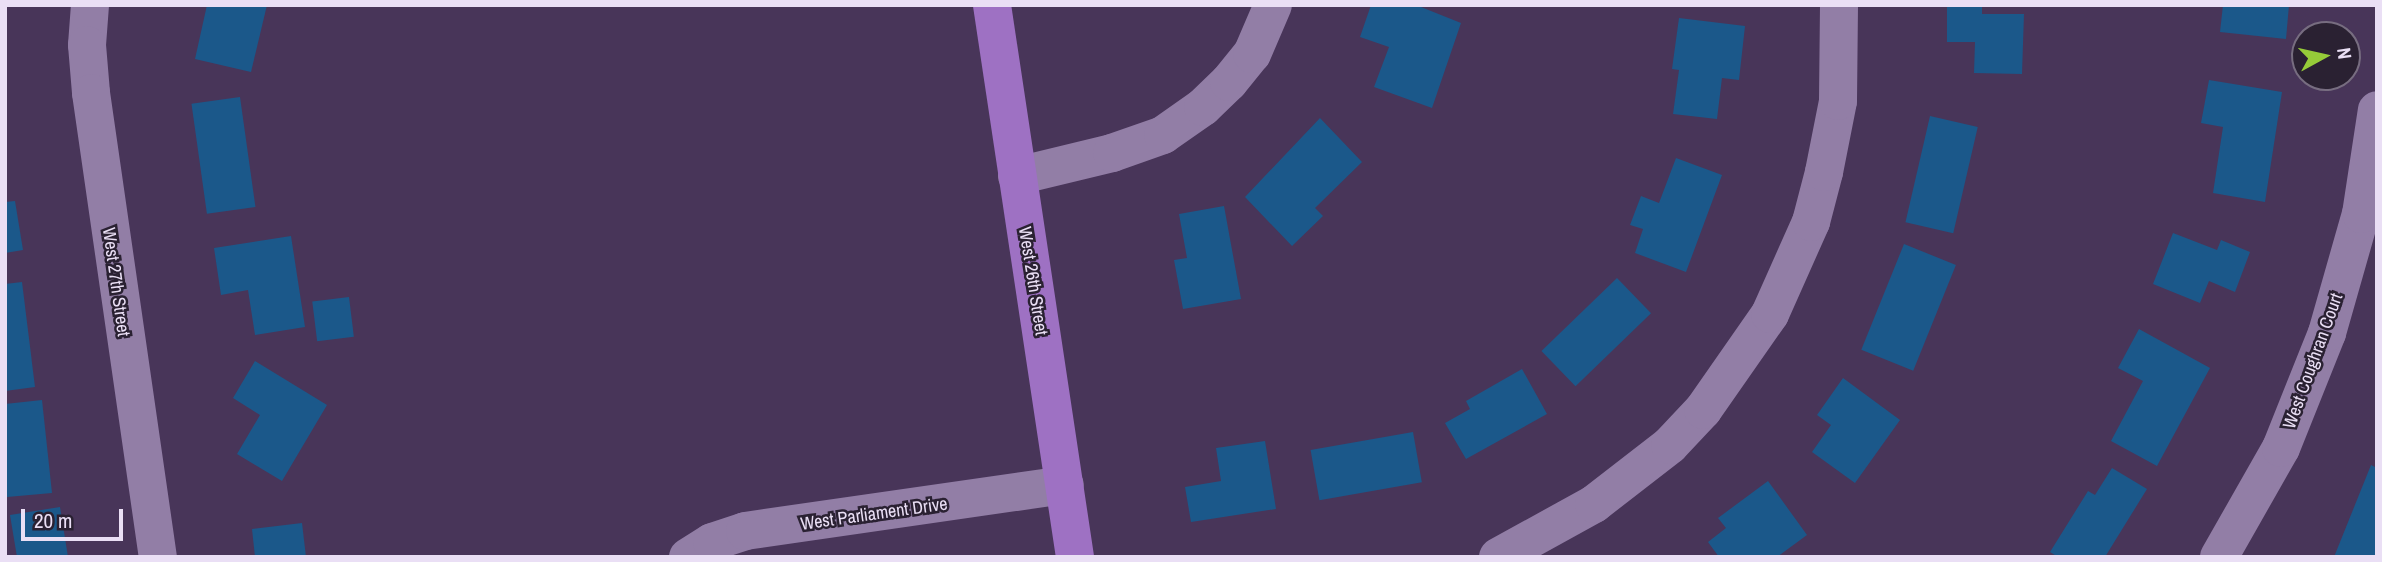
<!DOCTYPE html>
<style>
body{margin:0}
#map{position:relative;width:2382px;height:562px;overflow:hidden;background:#483559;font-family:"Archivo Narrow",sans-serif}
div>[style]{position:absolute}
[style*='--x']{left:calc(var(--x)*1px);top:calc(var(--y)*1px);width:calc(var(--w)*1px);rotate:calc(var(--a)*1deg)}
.building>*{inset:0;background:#1b588a;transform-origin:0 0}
.minor>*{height:38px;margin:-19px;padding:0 19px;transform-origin:19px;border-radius:19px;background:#927ea6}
.major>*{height:38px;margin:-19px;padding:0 19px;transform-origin:19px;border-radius:19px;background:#9e71c3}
span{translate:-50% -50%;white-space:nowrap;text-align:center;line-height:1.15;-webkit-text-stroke:5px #2a2132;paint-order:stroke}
.street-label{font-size:18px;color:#eadff5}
.frame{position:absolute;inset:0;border:7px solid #eadff5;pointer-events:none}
.north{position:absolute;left:2291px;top:21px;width:70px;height:70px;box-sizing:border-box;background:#2a2132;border:2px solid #776d80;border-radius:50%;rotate:82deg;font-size:19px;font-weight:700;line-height:28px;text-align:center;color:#eadff5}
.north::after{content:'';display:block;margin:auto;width:24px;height:32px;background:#96cc39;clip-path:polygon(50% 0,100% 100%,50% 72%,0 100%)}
.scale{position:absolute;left:21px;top:509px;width:102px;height:32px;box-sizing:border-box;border:4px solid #eadff5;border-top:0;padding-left:9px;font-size:21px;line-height:24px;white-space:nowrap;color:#eadff5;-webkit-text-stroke:5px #2a2132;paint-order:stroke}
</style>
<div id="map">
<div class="building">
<div style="clip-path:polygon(207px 5px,267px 5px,251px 72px,195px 59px)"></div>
<div style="clip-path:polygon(1371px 5px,1416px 5px,1461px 23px,1432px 108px,1374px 87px,1389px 47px,1360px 37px)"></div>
<div style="clip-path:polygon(1947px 5px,1982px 5px,1982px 14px,2024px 14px,2022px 74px,1974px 73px,1975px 42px,1947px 42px)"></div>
<div style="clip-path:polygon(2223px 5px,2289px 5px,2286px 39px,2220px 32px)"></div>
<div style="clip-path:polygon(1679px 18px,1745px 26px,1739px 80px,1722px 78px,1717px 119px,1673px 114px,1679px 70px,1672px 69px)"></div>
<div style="clip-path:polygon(2209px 80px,2282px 92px,2265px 202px,2213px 193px,2223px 127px,2201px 123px)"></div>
<div style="left:240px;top:97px;width:111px;height:49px;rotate:82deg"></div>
<div style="left:1930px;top:116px;width:49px;height:109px;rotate:13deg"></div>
<div style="clip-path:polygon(1320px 118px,1362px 162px,1315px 208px,1323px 216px,1292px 246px,1245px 197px)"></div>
<div style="clip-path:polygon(1676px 158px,1722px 175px,1686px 272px,1635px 253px,1643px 229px,1630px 225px,1641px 196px,1659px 203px)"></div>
<div style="clip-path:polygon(15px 201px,23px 250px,5px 253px,5px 202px)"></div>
<div style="clip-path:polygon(1224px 206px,1241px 299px,1183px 309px,1174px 260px,1187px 258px,1179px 214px)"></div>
<div style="clip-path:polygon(2173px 233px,2217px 250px,2221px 240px,2250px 252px,2235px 292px,2209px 281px,2200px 303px,2153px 284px)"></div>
<div style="clip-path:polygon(291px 236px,305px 327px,255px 335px,248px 290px,221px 295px,214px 248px)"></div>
<div style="left:1904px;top:244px;width:56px;height:114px;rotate:22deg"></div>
<div style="left:1617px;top:278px;width:49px;height:105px;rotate:46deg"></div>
<div style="clip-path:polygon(22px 282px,35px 387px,5px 391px,5px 284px)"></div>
<div style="left:349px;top:297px;width:40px;height:37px;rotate:83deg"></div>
<div style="clip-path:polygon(2139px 329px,2210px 368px,2157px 466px,2111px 441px,2143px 381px,2118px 368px)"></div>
<div style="clip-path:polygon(255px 361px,327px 405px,282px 481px,237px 454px,260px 415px,233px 398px)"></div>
<div style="clip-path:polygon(1522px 369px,1547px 414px,1466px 459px,1445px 423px,1470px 409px,1466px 401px)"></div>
<div style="clip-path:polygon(1843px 378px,1900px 420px,1855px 483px,1812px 452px,1831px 425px,1817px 415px)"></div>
<div style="clip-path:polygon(42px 400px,52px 493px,7px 497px,5px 404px)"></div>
<div style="left:1413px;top:432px;width:51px;height:104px;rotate:80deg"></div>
<div style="clip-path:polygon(1265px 441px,1276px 509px,1191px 522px,1185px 487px,1221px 481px,1216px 448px)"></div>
<div style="clip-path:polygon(2371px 465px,2377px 468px,2377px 557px,2334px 557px)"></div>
<div style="clip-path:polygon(2112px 468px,2147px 489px,2105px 557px,2058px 557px,2050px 552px,2088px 491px,2095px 495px)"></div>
<div style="clip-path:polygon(1768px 481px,1807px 535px,1777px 557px,1719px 557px,1708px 542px,1726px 528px,1718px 518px)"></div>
<div style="clip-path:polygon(60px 507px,68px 557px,17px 557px,10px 515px)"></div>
<div style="clip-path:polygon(302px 523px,306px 557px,255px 557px,252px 529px)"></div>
</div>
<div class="minor">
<div style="--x:90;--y:5;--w:40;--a:94.3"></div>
<div style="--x:87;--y:45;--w:48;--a:85.2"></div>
<div style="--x:91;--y:93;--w:469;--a:81.8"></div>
<div style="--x:1017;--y:176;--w:98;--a:-13.6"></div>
<div style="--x:1112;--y:153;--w:54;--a:-19.4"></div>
<div style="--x:1163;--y:135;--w:49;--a:-35"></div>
<div style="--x:1203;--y:107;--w:36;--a:-44"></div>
<div style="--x:1229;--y:82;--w:36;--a:-51"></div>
<div style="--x:1252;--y:54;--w:53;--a:-66.8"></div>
<div style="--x:688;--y:557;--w:28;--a:-32"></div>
<div style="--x:712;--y:542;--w:35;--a:-18"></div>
<div style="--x:745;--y:531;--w:323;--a:-8.2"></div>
<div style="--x:1498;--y:557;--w:110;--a:-28.9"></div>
<div style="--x:1594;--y:504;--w:96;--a:-37.8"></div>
<div style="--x:1670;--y:445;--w:48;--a:-46.7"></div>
<div style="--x:1703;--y:410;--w:117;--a:-55.1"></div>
<div style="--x:1770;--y:314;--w:101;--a:-66"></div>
<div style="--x:1811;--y:222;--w:52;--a:-75.4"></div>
<div style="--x:1824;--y:172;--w:72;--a:-78.8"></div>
<div style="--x:1838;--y:101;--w:96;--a:-89.4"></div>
<div style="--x:2219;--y:557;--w:125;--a:-60.4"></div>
<div style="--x:2281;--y:448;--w:124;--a:-68.2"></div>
<div style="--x:2327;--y:333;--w:124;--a:-74.1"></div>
<div style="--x:2361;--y:214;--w:105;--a:-81.3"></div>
</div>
<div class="major">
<div style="--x:992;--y:5;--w:558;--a:81.45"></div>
</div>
<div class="street-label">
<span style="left:1033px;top:281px;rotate:81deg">West 26th Street</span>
<span style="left:116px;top:282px;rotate:82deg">West 27th Street</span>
<span style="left:2313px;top:361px;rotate:-70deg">West Coughran Court</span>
<span style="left:874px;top:514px;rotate:-8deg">West Parliament Drive</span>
</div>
<div class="frame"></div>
<div class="north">N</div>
<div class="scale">20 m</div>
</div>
